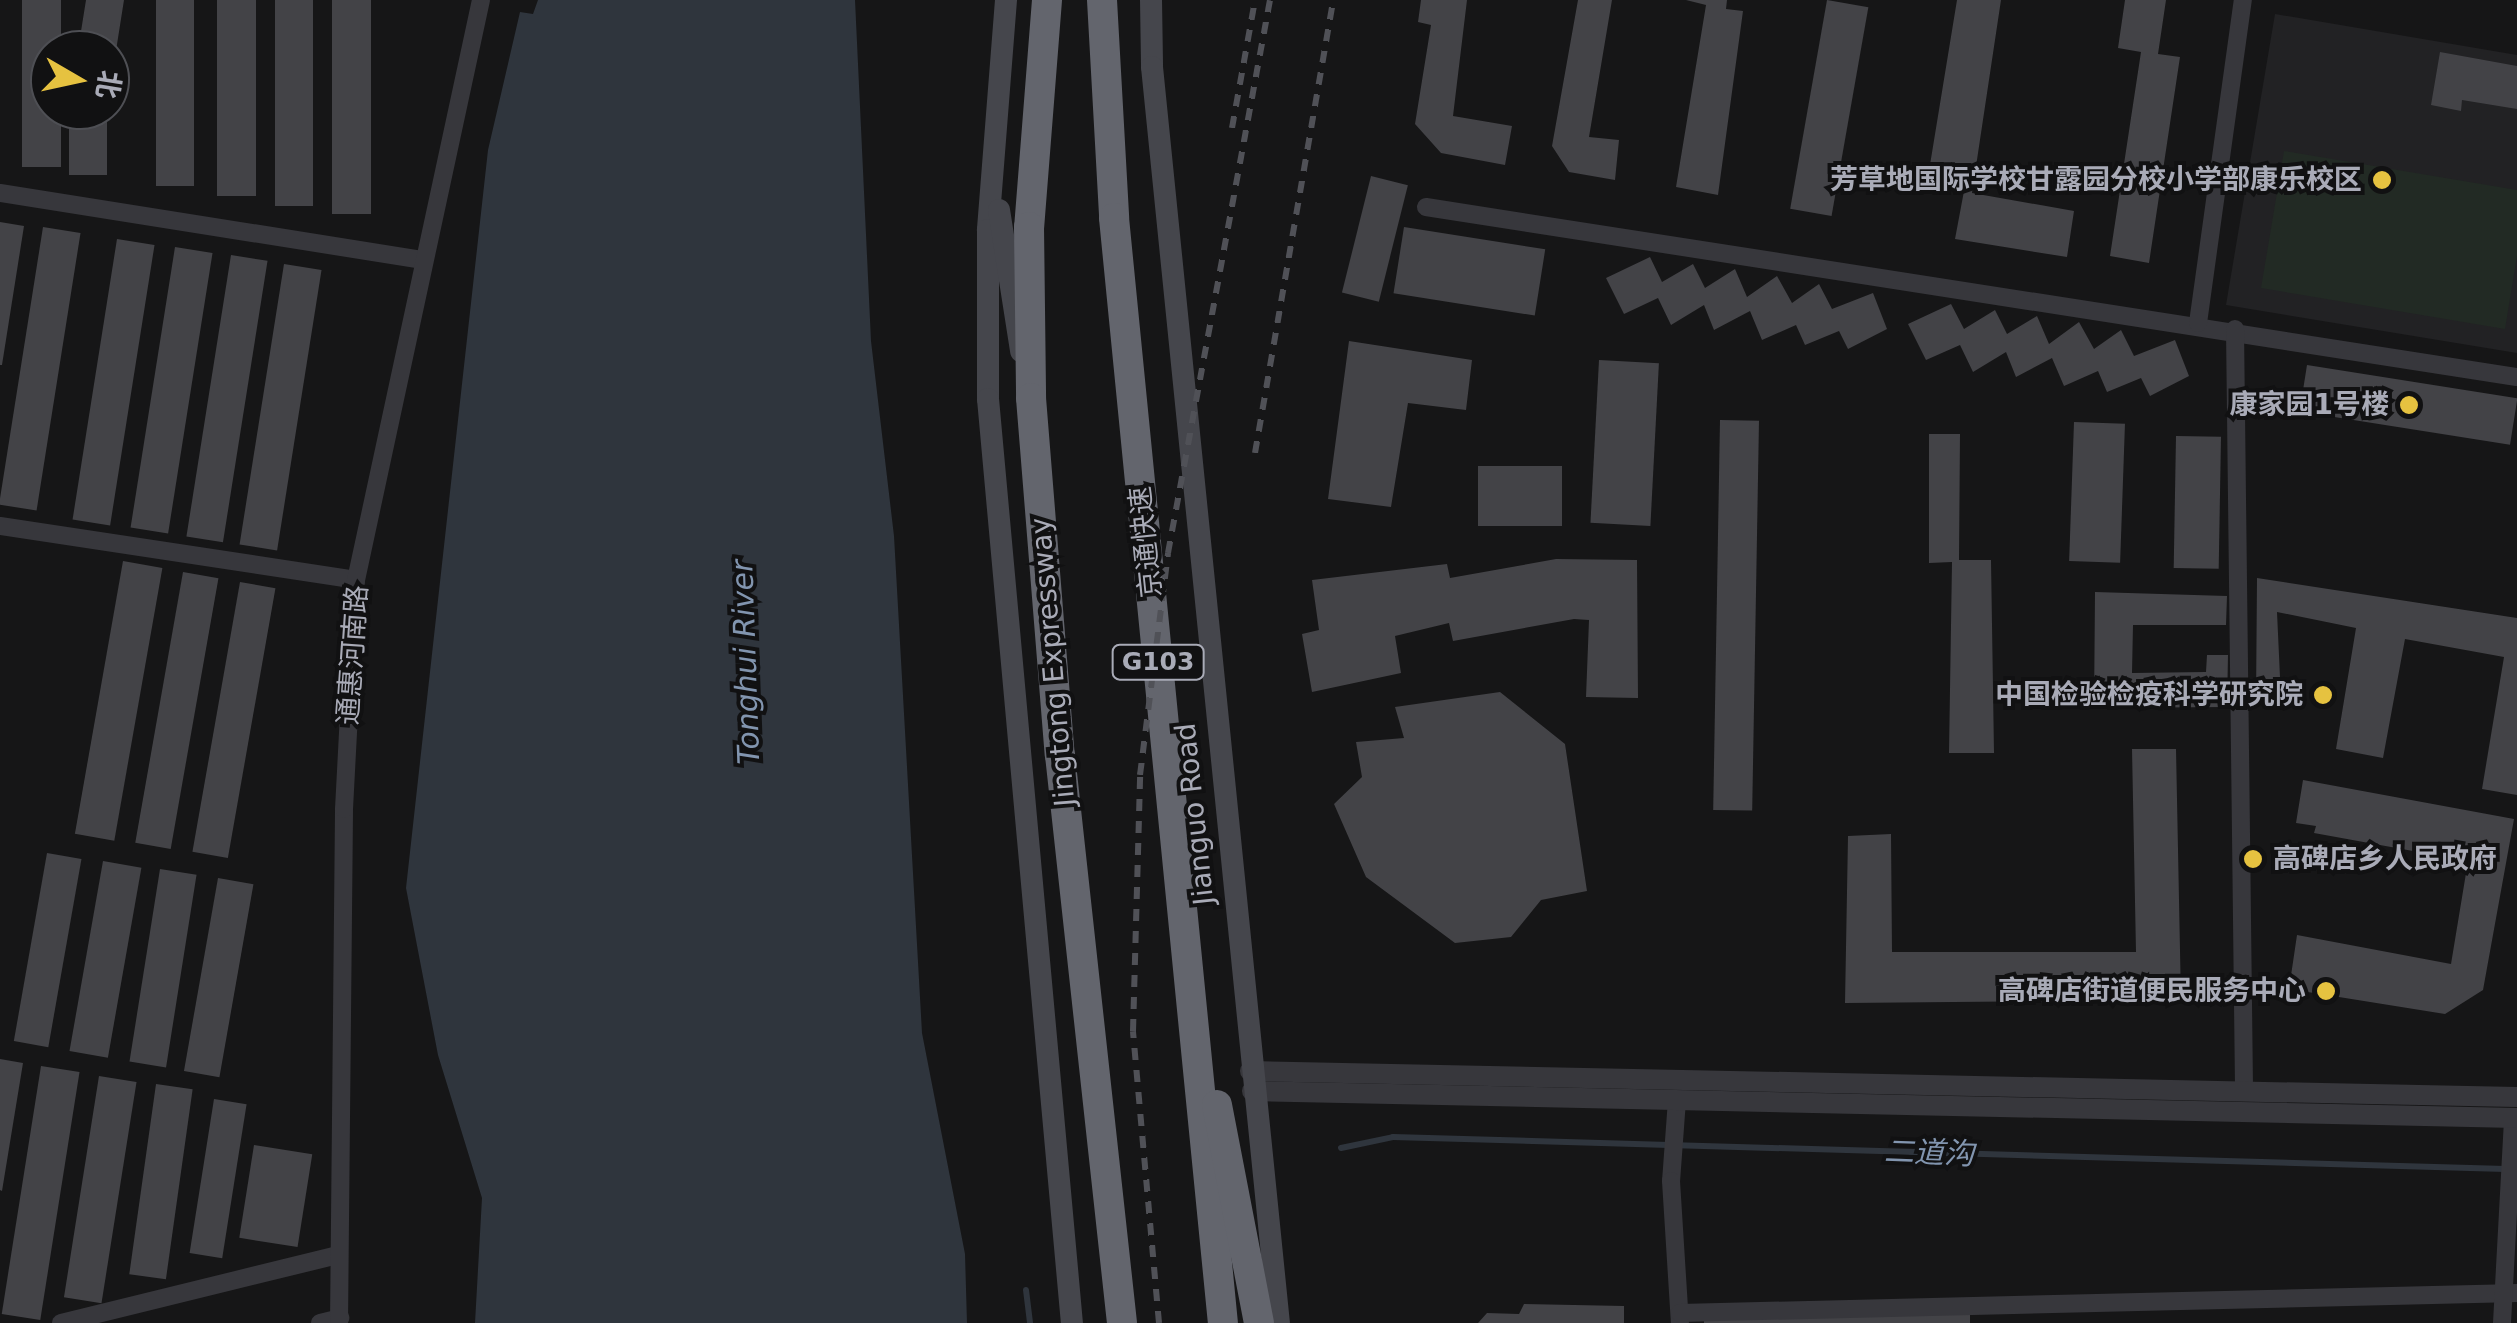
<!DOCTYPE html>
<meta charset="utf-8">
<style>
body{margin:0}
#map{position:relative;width:2517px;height:1323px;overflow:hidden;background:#161617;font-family:"DejaVu Sans","Noto Sans SC",sans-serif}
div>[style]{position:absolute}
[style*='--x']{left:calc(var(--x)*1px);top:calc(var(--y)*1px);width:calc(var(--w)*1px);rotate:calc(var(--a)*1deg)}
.built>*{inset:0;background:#222224}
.green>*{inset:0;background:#222a24}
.water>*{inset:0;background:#2f353d}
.stream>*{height:6px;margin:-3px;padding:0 3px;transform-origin:3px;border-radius:3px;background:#2f353d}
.building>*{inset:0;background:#434347;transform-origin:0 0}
.minor>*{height:18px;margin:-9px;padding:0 9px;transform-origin:9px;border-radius:9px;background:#37373c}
.tertiary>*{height:20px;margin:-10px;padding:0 10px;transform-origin:10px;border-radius:10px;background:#37373c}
.secondary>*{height:22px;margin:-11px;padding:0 11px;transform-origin:11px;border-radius:11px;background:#45464c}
.motorway>*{height:30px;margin:-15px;padding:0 15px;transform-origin:15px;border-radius:15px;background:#63656d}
.rail>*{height:6px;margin-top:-3px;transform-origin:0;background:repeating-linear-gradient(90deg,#505157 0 12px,transparent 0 22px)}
.dots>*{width:28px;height:28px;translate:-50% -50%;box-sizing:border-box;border:5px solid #111112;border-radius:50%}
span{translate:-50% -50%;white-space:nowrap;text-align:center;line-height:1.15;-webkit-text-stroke:8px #111112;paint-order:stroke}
.shield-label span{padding:2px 8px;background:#111112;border:2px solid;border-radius:8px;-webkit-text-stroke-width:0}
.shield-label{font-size:25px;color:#a9abb7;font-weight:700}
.poi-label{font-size:28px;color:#a9abb7;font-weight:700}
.right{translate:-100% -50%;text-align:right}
.left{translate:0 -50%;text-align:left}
.street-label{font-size:28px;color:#a9abb7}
.water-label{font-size:30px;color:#8295af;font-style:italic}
.north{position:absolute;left:30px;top:30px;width:100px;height:100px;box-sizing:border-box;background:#111112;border:2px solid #4e4f54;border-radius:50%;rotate:99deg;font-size:28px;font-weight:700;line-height:40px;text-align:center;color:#a9abb7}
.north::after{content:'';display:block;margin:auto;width:35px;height:45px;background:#e6c240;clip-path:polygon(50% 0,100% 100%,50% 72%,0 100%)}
</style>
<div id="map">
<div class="built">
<div style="clip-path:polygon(2275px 14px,2517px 55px,2517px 353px,2226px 305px)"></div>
</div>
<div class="green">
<div style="clip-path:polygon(2284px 151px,2517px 190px,2517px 256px,2505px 329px,2261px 288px)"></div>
</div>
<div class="water">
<div style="clip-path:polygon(538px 0,855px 0,871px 341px,894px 536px,922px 1033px,965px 1254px,967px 1323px,475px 1323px,482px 1198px,438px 1055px,406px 888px,488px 150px,520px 12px,533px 14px)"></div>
</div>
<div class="stream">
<div style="--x:1341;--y:1148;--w:53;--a:-11.9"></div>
<div style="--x:1393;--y:1137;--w:1113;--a:1.65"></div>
<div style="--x:1026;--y:1290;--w:33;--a:83"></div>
</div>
<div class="building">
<div style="left:22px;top:0;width:39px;height:167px"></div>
<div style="clip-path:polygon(86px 0,124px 0,112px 76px,110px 50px,78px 50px)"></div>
<div style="left:156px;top:0;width:38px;height:186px"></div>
<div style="left:217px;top:0;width:39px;height:196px"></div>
<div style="left:275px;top:0;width:38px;height:206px"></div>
<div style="left:332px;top:0;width:39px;height:214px"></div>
<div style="clip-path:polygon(1421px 0,1467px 0,1453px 116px,1512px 126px,1505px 165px,1441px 153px,1415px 124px,1431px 25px,1418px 22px)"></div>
<div style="clip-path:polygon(1578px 0,1612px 0,1589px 137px,1619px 140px,1615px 180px,1569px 172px,1552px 146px)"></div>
<div style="clip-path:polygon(1686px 0,1727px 0,1726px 9px,1743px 11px,1718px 195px,1676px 187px,1706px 5px)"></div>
<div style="left:1827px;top:0;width:42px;height:212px;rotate:10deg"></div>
<div style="clip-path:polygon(1957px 0,2001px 0,1972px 193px,2074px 211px,2067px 257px,1955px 239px,1964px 191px,1927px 183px)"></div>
<div style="clip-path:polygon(2125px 0,2166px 0,2158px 54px,2180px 57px,2149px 263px,2110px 256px,2141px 52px,2118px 48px)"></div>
<div style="clip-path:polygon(2440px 52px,2517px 66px,2517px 109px,2462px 100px,2461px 111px,2431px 105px)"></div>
<div style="left:69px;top:110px;width:38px;height:65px"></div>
<div style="left:1371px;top:176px;width:38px;height:120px;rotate:14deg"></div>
<div style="clip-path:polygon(0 222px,24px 226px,2px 365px,0 365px)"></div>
<div style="left:43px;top:227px;width:38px;height:281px;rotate:9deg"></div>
<div style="left:1404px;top:227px;width:143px;height:67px;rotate:9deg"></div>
<div style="left:117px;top:239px;width:38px;height:284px;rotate:9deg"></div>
<div style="left:175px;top:247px;width:38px;height:284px;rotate:9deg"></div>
<div style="left:231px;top:255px;width:37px;height:285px;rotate:9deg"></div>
<div style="clip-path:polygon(1650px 257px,1662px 282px,1693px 264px,1705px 288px,1735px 269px,1747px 297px,1777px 276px,1792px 303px,1819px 284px,1832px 309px,1873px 293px,1887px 329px,1848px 349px,1839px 331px,1805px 345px,1796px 325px,1762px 340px,1750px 311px,1714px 330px,1704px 305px,1671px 325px,1658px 298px,1624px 314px,1606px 278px)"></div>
<div style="left:284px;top:264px;width:38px;height:284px;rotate:9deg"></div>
<div style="clip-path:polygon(1951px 304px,1964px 329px,1995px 310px,2007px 334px,2037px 316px,2049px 344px,2079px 322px,2094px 349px,2121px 330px,2134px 356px,2175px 340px,2189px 376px,2150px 396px,2141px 378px,2107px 392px,2098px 371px,2064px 386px,2052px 358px,2016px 377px,2006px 352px,1973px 372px,1960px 345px,1926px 360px,1908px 324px)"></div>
<div style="clip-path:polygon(1349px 341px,1472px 360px,1466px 410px,1408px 403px,1391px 507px,1328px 499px)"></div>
<div style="left:1599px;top:360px;width:60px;height:163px;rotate:3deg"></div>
<div style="left:2307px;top:365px;width:213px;height:47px;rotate:9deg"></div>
<div style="left:1720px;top:420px;width:39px;height:390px;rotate:1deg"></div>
<div style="left:2074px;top:422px;width:51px;height:139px;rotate:2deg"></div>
<div style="clip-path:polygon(1929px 434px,1960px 434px,1959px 560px,1991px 560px,1994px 753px,1949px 753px,1952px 562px,1929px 563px)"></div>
<div style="left:2176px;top:436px;width:45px;height:132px;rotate:1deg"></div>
<div style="left:1478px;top:466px;width:84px;height:60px"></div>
<div style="clip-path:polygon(1556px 559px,1637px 560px,1638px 698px,1586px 697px,1589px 620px,1574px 619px,1453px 641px,1449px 623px,1395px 636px,1401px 673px,1312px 692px,1302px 634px,1319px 630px,1312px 580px,1447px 564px,1450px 578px)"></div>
<div style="left:123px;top:561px;width:40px;height:277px;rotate:10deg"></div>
<div style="left:183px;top:572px;width:36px;height:275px;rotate:10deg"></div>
<div style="clip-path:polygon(2257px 578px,2517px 618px,2517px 795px,2482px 789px,2504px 657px,2405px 639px,2383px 758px,2336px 749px,2356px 628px,2277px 612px,2281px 699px,2256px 700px)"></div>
<div style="left:240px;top:582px;width:36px;height:274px;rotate:10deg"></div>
<div style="clip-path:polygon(2095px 592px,2227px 596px,2226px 625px,2133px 625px,2132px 673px,2206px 672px,2207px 655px,2228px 655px,2227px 707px,2094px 708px)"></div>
<div style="clip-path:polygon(1500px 692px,1565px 744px,1587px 891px,1541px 900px,1511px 937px,1455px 943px,1366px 877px,1334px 804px,1362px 777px,1356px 742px,1404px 738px,1395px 707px)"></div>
<div style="clip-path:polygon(2132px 749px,2176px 749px,2181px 1000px,1845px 1003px,1848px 836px,1891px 834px,1892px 952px,2136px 952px)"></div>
<div style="clip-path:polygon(2303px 780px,2514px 819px,2483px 990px,2445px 1014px,2289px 989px,2297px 935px,2451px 964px,2468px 861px,2314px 833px,2316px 826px,2296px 823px)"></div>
<div style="left:47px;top:853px;width:35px;height:191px;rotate:10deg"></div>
<div style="left:103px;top:861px;width:39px;height:193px;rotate:10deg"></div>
<div style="left:160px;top:869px;width:37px;height:195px;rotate:9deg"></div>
<div style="left:218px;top:878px;width:36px;height:196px;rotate:10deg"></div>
<div style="clip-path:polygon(0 1059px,23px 1063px,2px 1191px,0 1190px)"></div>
<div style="left:41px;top:1066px;width:39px;height:251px;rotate:9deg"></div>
<div style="left:99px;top:1076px;width:38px;height:224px;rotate:9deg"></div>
<div style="left:156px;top:1084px;width:37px;height:192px;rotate:8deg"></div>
<div style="left:214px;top:1099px;width:33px;height:156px;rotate:9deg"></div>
<div style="left:254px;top:1145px;width:59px;height:94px;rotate:9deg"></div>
<div style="clip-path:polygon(1524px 1304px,1624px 1306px,1624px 1323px,1478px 1323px,1487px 1313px,1519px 1314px)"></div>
<div style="left:1970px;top:1314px;width:9px;height:266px;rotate:90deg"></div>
</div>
<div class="minor">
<div style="--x:0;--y:193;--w:427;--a:9"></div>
<div style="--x:1426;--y:207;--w:1104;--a:8.86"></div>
<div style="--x:2198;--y:323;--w:326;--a:-82.1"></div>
<div style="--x:2235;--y:329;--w:762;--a:89.32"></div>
<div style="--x:0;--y:526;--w:360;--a:8.6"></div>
<div style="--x:1677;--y:1100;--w:81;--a:94.2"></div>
<div style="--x:1671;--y:1181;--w:142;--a:86.4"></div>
<div style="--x:1680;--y:1313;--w:837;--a:-1.37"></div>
<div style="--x:61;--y:1323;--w:285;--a:-13.8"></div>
<div style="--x:320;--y:1323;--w:21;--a:-14"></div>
<div style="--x:339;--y:1323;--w:514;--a:-89.44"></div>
<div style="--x:344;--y:809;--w:229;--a:-87"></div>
<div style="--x:356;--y:580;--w:593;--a:-77.84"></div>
<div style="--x:2502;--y:1323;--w:205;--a:-86.9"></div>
</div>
<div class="tertiary">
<div style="--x:1250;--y:1071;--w:1267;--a:1.18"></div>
<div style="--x:1252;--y:1091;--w:1265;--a:1.22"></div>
</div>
<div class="secondary">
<div style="--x:1006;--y:0;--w:231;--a:94.5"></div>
<div style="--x:988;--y:230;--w:169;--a:90"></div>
<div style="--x:988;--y:399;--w:928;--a:84.81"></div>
<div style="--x:1151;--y:0;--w:67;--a:89.1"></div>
<div style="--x:1152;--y:67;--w:1262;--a:84.23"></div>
<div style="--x:999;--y:210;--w:143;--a:81.1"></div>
</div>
<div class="motorway">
<div style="--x:1047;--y:0;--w:228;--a:94.5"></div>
<div style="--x:1029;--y:227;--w:171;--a:89.3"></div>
<div style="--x:1031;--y:398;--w:358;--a:85.4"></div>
<div style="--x:1060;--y:755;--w:571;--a:83.77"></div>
<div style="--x:1102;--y:0;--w:218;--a:86.8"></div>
<div style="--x:1114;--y:218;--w:1110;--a:84.37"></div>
<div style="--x:1217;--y:1105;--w:222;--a:79.1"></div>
</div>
<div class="rail">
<div style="--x:1232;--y:128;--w:130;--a:-79.8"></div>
<div style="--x:1255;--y:453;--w:460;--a:-80.2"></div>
<div style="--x:1159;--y:1323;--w:293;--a:-95.1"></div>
<div style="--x:1133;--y:1031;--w:256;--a:-88.4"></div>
<div style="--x:1140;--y:775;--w:224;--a:-82.8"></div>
<div style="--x:1168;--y:553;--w:562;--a:-79.55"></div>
</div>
<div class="dots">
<div style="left:2382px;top:180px;background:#e6c240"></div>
<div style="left:2409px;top:405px;background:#e6c240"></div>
<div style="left:2323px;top:695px;background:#e6c240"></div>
<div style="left:2253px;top:859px;background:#e6c240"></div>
<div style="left:2326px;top:991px;background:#e6c240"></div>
</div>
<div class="shield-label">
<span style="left:1158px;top:662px">G103</span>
</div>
<div class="poi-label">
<span class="right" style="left:2362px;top:180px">芳草地国际学校甘露园分校小学部康乐校区</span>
<span class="right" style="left:2389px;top:405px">康家园1号楼</span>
<span class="right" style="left:2303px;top:695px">中国检验检疫科学研究院</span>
<span class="left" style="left:2273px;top:859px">高碑店乡人民政府</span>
<span class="right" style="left:2306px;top:991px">高碑店街道便民服务中心</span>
</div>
<div class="street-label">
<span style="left:1146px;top:542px;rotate:-96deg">京通快速</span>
<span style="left:353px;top:655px;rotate:-86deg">通惠河南路</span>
<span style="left:1053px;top:662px;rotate:-95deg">Jingtong Expressway</span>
<span style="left:1195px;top:814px;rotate:-96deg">Jianguo Road</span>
</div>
<div class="water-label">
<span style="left:746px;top:662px;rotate:-92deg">Tonghui River</span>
<span style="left:1929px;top:1153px;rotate:2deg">二道沟</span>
</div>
<div class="north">北</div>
</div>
